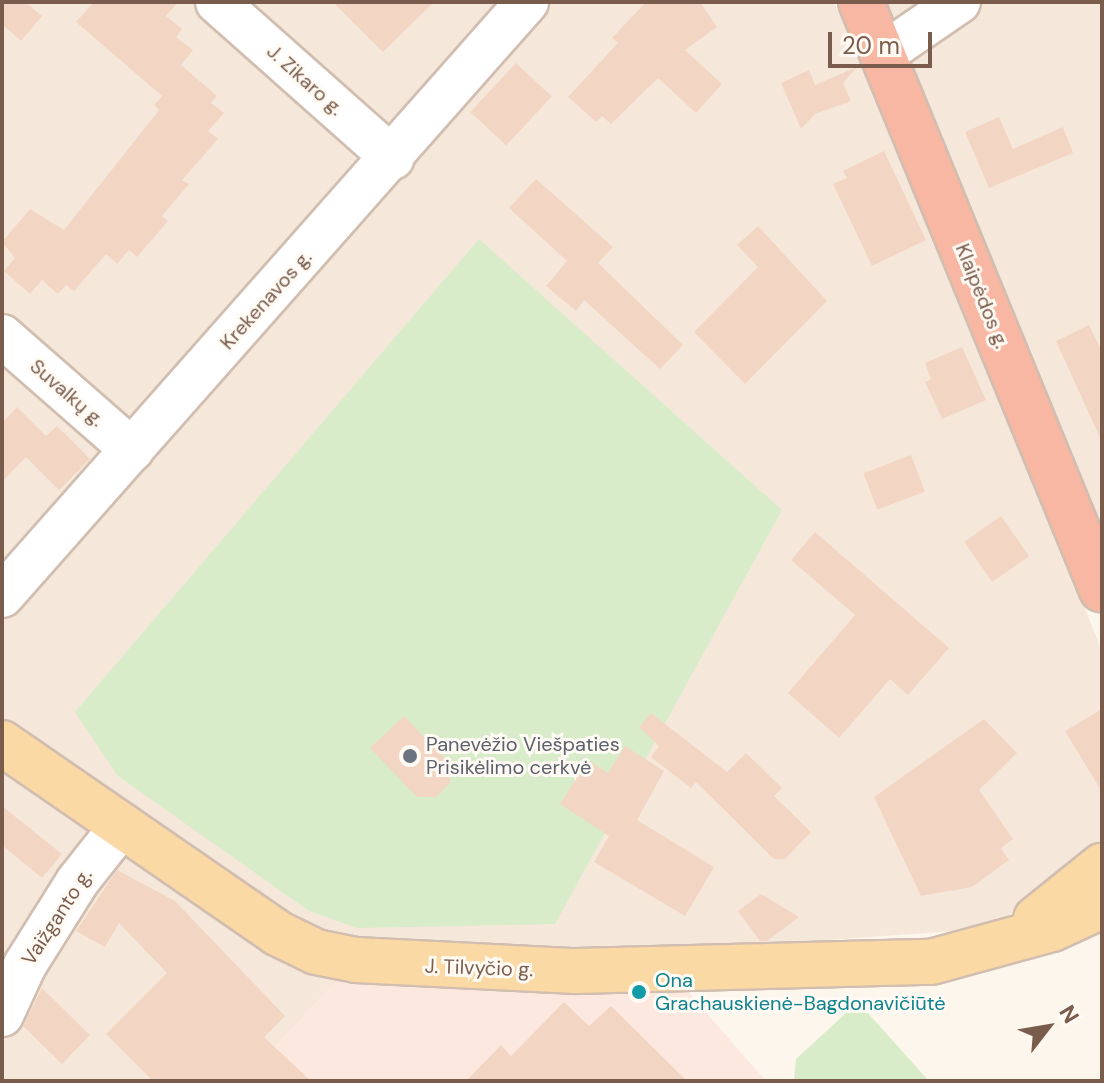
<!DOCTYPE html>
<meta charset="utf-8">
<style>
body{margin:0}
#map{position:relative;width:1104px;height:1083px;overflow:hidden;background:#fdf6ec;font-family:"DM Sans",sans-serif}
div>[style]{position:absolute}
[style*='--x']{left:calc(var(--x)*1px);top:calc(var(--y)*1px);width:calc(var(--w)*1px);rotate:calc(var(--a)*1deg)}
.residential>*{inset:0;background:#f5e8da}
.commercial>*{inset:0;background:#fde8e0}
.green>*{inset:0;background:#d8ecc9}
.building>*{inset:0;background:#f3d5c3;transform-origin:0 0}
.roads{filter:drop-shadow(2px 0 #d1beb0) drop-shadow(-2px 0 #d1beb0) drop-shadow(0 2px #d1beb0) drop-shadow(0 -2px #d1beb0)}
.minor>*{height:42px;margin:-21px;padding:0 21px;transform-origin:21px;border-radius:21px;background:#fff}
.major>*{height:44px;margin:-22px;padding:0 22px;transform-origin:22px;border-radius:22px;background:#fbd9a5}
.highway>*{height:44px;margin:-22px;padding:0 22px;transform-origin:22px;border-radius:22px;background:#f7b7a3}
.dots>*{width:22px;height:22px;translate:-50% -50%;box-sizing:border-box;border:4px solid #fffaf3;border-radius:50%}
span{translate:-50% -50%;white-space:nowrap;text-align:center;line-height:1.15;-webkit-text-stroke:6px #fffaf3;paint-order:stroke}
.street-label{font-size:20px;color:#7a5c4d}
.worship-label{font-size:20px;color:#5b616d}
.left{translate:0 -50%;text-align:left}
.culture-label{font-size:20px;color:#0d838f}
.frame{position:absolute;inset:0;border:4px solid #7a5c4d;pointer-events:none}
.north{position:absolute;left:1008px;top:987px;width:80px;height:80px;-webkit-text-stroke:6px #fffaf3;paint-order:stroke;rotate:59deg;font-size:22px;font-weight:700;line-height:32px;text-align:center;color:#7a5c4d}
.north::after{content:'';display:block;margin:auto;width:28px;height:36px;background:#7a5c4d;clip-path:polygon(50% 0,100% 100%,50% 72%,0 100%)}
.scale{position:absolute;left:828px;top:32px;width:104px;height:36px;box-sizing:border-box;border:4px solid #7a5c4d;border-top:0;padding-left:10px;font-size:24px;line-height:28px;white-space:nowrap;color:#7a5c4d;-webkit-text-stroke:6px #fffaf3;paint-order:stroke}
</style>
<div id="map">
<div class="residential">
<div style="clip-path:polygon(2px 2px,834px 2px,960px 297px,1102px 651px,1102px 848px,1006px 917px,969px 930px,606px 956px,242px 1081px,2px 1081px)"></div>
<div style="clip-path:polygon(877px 2px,1102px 2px,1102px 544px)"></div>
</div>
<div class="commercial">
<div style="clip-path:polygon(356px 960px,669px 970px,766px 1081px,242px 1081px)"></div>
</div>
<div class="green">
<div style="clip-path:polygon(479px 239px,782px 510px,555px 924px,357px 928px,309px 911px,118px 776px,75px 712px)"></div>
<div style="clip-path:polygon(858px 1002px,929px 1081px,794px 1081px,796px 1059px)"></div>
</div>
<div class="building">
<div style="clip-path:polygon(2px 2px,25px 2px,42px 16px,21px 41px,2px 24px)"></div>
<div style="clip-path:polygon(94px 2px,178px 2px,166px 16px,182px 29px,176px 37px,193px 50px,181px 65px,217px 96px,211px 103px,224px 113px,208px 131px,218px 139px,182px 180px,189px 184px,162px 216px,168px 221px,137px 257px,129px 250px,117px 264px,106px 254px,74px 291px,66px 285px,58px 294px,42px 280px,30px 294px,4px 271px,15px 258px,2px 242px,30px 209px,64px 230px,159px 110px,154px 105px,162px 96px,76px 22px)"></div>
<div style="clip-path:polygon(333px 2px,434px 2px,383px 52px)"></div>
<div style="clip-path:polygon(646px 2px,700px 2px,717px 27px,685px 50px,722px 84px,696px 113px,658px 78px,611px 124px,602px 116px,596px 122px,568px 97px,618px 43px,612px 38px)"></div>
<div style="left:516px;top:63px;width:49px;height:67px;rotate:43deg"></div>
<div style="clip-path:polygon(857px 67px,843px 83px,851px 101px,815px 114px,801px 129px,781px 83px,809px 70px,815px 85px)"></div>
<div style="clip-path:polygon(999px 117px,1013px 149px,1063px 127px,1073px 153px,989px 188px,965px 132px)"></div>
<div style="clip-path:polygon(884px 151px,926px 240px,872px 266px,833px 184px,847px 178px,843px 171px)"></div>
<div style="clip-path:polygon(536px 179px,613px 247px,598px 263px,683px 345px,660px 369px,584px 300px,576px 311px,546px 286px,567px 261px,509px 208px)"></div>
<div style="clip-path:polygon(758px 226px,827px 301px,745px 384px,694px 332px,758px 267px,737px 245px)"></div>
<div style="clip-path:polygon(1089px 325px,1102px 351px,1102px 442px,1056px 341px)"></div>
<div style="clip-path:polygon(962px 347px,986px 400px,942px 419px,925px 382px,931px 379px,925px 363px)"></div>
<div style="clip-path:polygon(17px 407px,46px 436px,57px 426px,90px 459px,59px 490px,26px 457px,2px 482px,2px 423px)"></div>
<div style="left:911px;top:455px;width:39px;height:51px;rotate:69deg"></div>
<div style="left:1001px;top:516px;width:49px;height:45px;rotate:55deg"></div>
<div style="clip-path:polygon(815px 532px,949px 648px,908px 695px,890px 679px,839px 738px,788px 693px,855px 615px,791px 560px)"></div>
<div style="clip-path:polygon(1102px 709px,1102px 792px,1065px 731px)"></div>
<div style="clip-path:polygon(651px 713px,727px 772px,746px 753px,782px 788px,774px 796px,811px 832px,785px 859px,774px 859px,696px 782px,691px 788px,651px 757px,659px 746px,639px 727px)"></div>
<div style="clip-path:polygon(404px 716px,450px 764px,450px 783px,436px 797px,417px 797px,370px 748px)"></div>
<div style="clip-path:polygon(984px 719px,1017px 753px,979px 790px,1013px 839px,1001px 848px,1009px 860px,972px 887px,921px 896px,874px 797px)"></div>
<div style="clip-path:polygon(625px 746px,664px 771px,637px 820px,714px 867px,685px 916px,594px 862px,609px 836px,560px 804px,588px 760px,608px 773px)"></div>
<div style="clip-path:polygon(2px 806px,62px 854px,42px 878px,2px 845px)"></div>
<div style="clip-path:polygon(117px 870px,175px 901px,285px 1016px,264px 1037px,311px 1081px,153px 1081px,106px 1034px,167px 973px,119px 923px,105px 947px,76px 931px)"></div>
<div style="clip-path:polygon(761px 894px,799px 917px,767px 941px,760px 941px,738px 911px)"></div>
<div style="clip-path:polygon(42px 988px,90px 1035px,62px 1064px,23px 1026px)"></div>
<div style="clip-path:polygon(564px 1002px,589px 1026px,611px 1006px,687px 1081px,466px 1081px,501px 1045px,511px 1056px)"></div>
</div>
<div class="roads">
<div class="minor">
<div style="--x:217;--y:2;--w:235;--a:41.6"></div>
<div style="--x:883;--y:54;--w:92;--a:-34.4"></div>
<div style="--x:2;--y:336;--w:173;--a:41.2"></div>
<div style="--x:2;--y:596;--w:793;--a:-48.53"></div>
<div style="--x:2;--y:1015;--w:55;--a:-65.3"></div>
<div style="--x:25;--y:965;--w:98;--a:-57.9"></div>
<div style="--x:77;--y:882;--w:73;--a:-51.7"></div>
</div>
<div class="major">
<div style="--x:2;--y:743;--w:334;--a:34.6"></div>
<div style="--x:277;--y:933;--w:43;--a:26"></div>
<div style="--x:316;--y:952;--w:41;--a:11.3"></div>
<div style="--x:356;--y:960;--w:220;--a:2.9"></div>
<div style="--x:576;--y:971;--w:355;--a:-1.5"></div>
<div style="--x:931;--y:962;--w:125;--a:-15.3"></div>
<div style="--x:1052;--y:929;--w:55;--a:-24.7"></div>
<div style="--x:1036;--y:919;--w:85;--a:-38.8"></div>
</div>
<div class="highway">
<div style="--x:861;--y:2;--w:635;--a:67.71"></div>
</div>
</div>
<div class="dots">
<div style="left:410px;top:756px;background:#6b7280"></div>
<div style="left:639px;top:992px;background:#0f9aa8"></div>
</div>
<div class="street-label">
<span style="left:305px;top:80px;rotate:42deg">J. Zikaro g.</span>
<span style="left:982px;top:296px;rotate:68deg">Klaipėdos g.</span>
<span style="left:266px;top:300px;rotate:-48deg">Krekenavos g.</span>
<span style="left:67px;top:393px;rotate:41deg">Suvalkų g.</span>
<span style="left:57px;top:917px;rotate:-57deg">Vaižganto g.</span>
<span style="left:479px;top:968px;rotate:2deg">J. Tilvyčio g.</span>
</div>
<div class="worship-label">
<span class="left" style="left:426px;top:756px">Panevėžio Viešpaties<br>Prisikėlimo cerkvė</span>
</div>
<div class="culture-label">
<span class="left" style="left:655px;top:992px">Ona<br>Grachauskienė-Bagdonavičiūtė</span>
</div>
<div class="frame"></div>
<div class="north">N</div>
<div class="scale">20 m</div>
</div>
